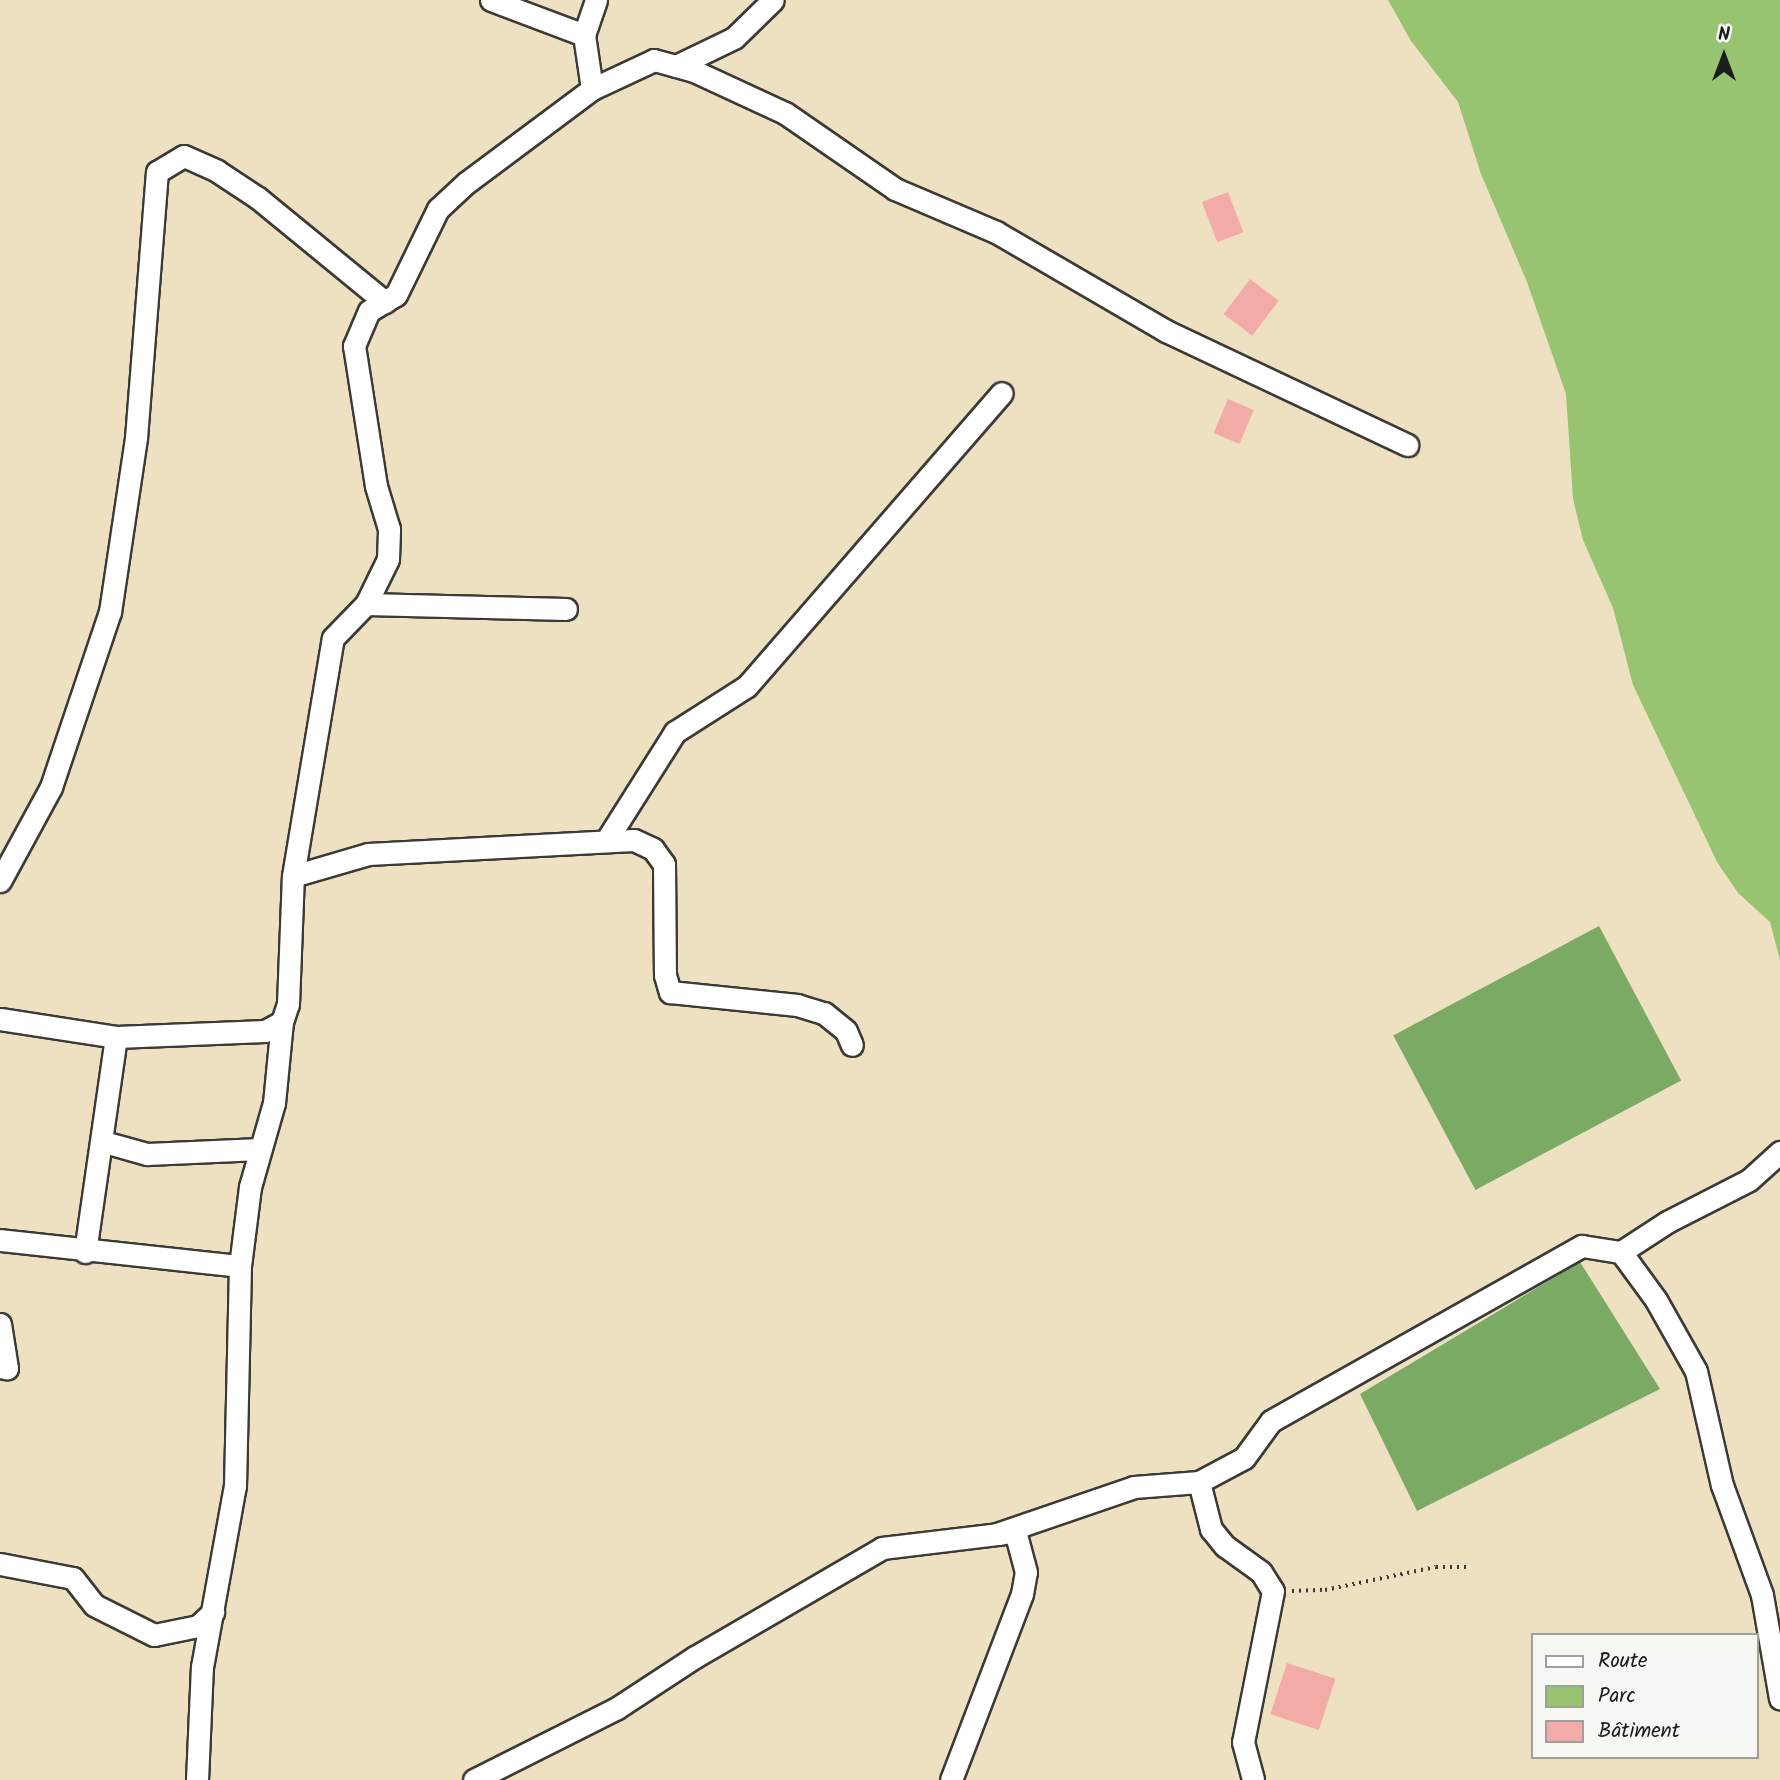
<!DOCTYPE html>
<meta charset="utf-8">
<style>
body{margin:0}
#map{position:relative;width:1780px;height:1780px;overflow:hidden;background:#eee1c2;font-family:Kalam,sans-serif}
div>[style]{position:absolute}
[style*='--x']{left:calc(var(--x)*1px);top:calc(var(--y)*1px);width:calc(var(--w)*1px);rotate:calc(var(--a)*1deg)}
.green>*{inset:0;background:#98c471}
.forest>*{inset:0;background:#7aaa63;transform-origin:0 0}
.building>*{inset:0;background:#f3aba7;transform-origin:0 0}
.path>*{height:3.5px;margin-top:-1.75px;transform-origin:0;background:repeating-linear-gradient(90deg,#3c3a35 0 2px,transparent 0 7px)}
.roads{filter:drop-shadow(2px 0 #3c3a35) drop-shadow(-2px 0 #3c3a35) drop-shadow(0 2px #3c3a35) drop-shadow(0 -2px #3c3a35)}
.street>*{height:21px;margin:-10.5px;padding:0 10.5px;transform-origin:10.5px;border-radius:10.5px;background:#fff}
span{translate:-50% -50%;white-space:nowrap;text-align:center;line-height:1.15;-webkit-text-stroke:5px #f6f6f2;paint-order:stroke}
.legend{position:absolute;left:1531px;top:1633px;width:228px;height:126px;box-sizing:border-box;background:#f6f6f2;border:2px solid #9f9f9c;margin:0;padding:9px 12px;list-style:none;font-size:21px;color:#1c1c1c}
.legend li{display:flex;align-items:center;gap:14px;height:35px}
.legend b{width:35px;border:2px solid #9f9f9c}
.north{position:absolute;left:1689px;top:21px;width:70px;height:70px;-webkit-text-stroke:5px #f6f6f2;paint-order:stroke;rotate:0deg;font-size:19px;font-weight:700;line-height:28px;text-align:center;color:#1c1c1c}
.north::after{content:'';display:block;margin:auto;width:24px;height:32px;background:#1c1c1c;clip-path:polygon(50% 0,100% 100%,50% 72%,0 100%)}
</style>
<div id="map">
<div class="green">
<div style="clip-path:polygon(1388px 0,1780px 0,1780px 960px,1770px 922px,1738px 893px,1717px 862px,1633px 685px,1613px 608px,1583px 540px,1573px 499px,1566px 394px,1527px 282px,1481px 174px,1458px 102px,1411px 41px)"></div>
</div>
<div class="forest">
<div style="left:1599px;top:926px;width:175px;height:233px;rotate:62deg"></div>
<div style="clip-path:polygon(1580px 1262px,1660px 1389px,1417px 1511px,1360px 1394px)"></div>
</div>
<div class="building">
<div style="left:1228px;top:192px;width:43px;height:28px;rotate:69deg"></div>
<div style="left:1250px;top:279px;width:36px;height:44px;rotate:37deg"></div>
<div style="left:1228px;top:399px;width:28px;height:37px;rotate:23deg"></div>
<div style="left:1287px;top:1663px;width:51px;height:54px;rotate:18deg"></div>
</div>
<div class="path">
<div style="--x:1292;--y:1591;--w:33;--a:-2"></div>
<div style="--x:1325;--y:1590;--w:113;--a:-11.7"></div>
<div style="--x:1436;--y:1567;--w:35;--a:0"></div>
</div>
<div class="roads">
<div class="street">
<div style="--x:491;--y:0;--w:99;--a:20.6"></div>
<div style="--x:676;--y:66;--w:64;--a:-25.8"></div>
<div style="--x:734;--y:38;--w:54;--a:-44.3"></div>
<div style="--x:592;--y:89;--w:55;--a:-98.4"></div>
<div style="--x:584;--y:35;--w:37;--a:-71"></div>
<div style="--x:366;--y:604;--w:50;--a:-63.9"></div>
<div style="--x:388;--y:559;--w:30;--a:-88"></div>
<div style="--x:389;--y:529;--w:45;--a:-106.8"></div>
<div style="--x:376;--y:486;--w:142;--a:-98.9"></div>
<div style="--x:354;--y:346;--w:38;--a:-67"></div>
<div style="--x:369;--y:311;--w:31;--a:-31"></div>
<div style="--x:396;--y:295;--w:96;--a:-64"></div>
<div style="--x:438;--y:209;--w:38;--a:-43"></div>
<div style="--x:466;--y:183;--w:157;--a:-36.7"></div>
<div style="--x:592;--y:89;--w:68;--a:-25.1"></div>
<div style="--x:654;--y:60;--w:41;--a:15.4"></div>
<div style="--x:694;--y:71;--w:100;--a:24.8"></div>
<div style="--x:785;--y:113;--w:134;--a:34.6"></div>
<div style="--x:895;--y:189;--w:110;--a:23.1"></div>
<div style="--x:996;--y:232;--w:197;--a:30.2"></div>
<div style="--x:1166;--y:331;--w:267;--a:25.3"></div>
<div style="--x:606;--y:841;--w:129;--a:-57.7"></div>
<div style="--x:675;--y:732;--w:85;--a:-32.6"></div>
<div style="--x:747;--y:686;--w:388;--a:-49"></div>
<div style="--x:293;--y:876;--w:78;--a:-16.3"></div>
<div style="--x:368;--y:854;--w:266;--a:-3"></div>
<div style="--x:634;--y:840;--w:21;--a:25"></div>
<div style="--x:653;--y:849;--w:19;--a:54"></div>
<div style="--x:664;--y:864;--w:111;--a:89.5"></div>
<div style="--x:665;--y:975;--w:18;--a:74"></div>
<div style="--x:670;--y:992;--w:128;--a:5.8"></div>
<div style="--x:797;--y:1005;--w:28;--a:17"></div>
<div style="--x:824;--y:1013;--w:28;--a:39"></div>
<div style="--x:846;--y:1031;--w:15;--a:67"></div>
<div style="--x:0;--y:881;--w:107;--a:-61.5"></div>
<div style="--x:51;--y:787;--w:185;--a:-71.4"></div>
<div style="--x:110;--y:612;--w:176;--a:-81.5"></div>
<div style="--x:136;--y:438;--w:267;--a:-85.5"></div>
<div style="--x:157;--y:172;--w:31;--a:-31"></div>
<div style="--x:184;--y:156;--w:36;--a:24"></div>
<div style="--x:217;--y:171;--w:49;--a:33.4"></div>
<div style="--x:258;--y:198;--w:164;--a:39.3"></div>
<div style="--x:0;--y:1019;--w:117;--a:8.8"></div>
<div style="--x:116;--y:1037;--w:149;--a:-2.3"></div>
<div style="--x:265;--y:1031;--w:19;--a:-28"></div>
<div style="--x:282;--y:1022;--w:19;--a:-72"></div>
<div style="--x:288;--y:1004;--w:128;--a:-87.8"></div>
<div style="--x:293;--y:876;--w:241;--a:-80.5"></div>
<div style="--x:333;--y:638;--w:47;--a:-45.9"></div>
<div style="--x:366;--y:604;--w:200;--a:1.4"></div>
<div style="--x:104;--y:1142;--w:45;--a:15.6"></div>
<div style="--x:147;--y:1154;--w:113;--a:-2.5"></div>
<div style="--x:0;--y:1240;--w:241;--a:6.2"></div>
<div style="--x:85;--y:1252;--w:217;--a:-81.8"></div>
<div style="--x:1621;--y:1252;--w:55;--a:-33.1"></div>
<div style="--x:1667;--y:1222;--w:92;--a:-27.1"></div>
<div style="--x:1749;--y:1180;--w:42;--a:-42.1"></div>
<div style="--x:0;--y:1324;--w:45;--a:81"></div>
<div style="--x:7;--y:1368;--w:7;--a:-172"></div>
<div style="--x:1199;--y:1482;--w:49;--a:75.7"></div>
<div style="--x:1211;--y:1529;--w:22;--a:51"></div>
<div style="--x:1225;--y:1546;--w:44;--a:35.8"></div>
<div style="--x:1261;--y:1572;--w:22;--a:58"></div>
<div style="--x:1273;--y:1591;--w:154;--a:101.2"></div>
<div style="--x:1243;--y:1742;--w:39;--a:75"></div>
<div style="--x:0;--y:1564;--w:74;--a:10.9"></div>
<div style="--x:73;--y:1578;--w:34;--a:52"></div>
<div style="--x:94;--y:1605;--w:67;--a:26.6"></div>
<div style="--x:154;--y:1635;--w:45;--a:-11.6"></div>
<div style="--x:198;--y:1626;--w:21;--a:-43"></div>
<div style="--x:197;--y:1780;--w:113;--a:-87.5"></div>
<div style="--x:202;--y:1667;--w:184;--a:-79.7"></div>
<div style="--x:235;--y:1486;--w:220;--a:-88.7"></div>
<div style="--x:240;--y:1266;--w:80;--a:-82.8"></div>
<div style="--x:250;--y:1187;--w:87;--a:-74.1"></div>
<div style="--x:274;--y:1103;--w:81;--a:-84.4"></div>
<div style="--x:474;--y:1780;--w:160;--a:-26.7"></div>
<div style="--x:617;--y:1708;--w:93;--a:-33.2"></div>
<div style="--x:695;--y:1657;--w:216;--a:-30.2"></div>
<div style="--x:882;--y:1548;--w:116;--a:-6.9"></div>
<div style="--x:997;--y:1534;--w:145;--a:-18.9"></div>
<div style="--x:1134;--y:1487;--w:65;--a:-4.4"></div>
<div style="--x:1199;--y:1482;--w:51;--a:-28.1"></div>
<div style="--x:1244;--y:1458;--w:46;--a:-53.9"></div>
<div style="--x:1271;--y:1421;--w:357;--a:-29.4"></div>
<div style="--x:1582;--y:1246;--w:39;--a:9"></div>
<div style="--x:1621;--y:1252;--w:59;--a:53.9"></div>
<div style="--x:1656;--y:1300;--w:81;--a:60.6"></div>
<div style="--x:1696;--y:1371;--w:117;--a:77.2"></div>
<div style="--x:1722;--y:1485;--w:117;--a:70"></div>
<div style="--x:1762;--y:1595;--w:105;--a:80.1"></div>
<div style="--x:951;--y:1780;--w:199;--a:-69.1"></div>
<div style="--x:1022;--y:1594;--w:22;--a:-80"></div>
<div style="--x:1026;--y:1572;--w:42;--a:-105"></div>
<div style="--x:1015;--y:1531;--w:16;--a:169"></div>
</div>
</div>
<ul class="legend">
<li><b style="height:9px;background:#fff"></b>Route</li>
<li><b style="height:19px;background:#98c471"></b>Parc</li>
<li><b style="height:19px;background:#f3aba7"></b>Bâtiment</li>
</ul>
<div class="north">N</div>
</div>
